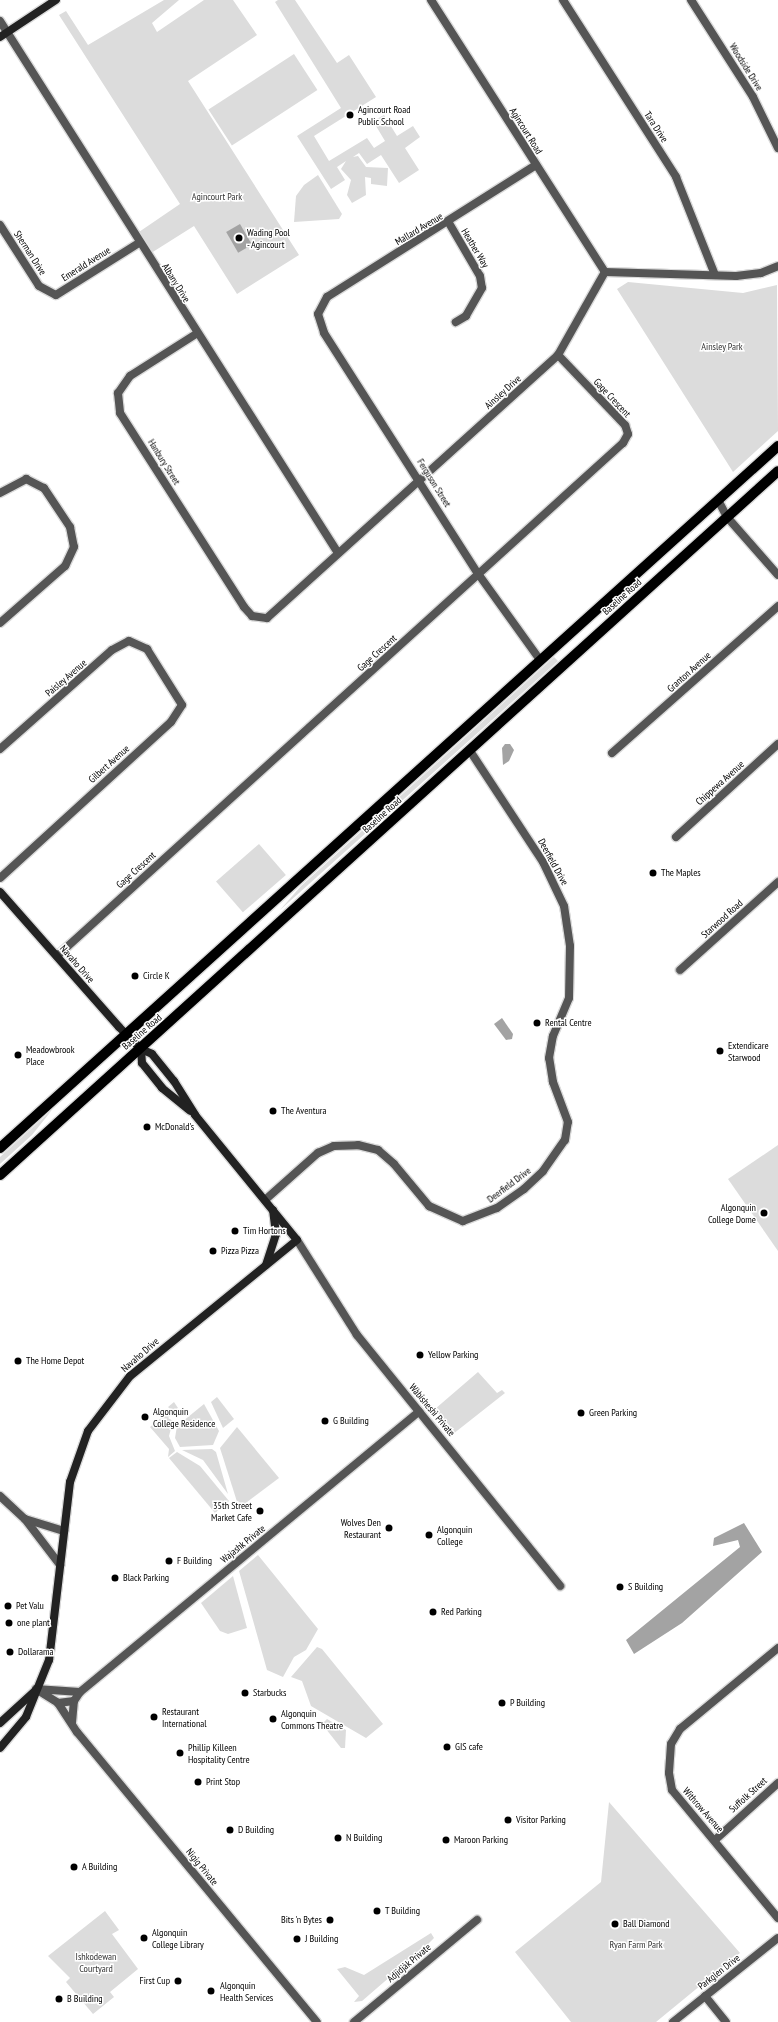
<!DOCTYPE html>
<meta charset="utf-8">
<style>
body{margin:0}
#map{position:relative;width:778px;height:2022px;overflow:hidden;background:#fff;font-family:"PT Sans Narrow",sans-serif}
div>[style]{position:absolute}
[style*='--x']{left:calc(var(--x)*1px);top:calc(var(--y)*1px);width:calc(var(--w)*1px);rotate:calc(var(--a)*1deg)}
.green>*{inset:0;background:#dcdcdc;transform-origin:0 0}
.water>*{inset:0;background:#a3a3a3;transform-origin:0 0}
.roads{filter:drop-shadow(1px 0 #dbdbdb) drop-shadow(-1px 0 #dbdbdb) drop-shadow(0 1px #dbdbdb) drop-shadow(0 -1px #dbdbdb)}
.street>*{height:8px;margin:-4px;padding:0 4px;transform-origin:4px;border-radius:4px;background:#555}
.secondary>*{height:8px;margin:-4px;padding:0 4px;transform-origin:4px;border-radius:4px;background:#222}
.primary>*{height:10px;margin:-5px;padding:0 5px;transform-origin:5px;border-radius:5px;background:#000}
.dots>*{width:11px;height:11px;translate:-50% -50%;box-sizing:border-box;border:2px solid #fff;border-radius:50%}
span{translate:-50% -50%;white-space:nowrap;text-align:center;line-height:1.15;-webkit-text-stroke:3px #fff;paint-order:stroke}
.street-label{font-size:10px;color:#000}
.poi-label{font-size:10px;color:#000}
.left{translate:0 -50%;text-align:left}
.right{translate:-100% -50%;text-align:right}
.park-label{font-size:10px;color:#333}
</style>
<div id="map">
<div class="green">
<div style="clip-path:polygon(164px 0,179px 0,152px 23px,157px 32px,204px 0,233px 0,257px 35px,188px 81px,299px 255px,237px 294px,194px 226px,148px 255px,136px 234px,180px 204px,59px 15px,66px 11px,88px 45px)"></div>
<div style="clip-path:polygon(278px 0,295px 0,337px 63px,349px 55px,376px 97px,314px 136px,329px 161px,367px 138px,374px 148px,385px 141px,373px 121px,384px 115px,397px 136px,413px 126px,420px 137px,405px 148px,419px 170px,399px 183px,381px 155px,367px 164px,359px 153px,353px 157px,358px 156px,366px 167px,388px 168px,387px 186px,371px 184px,371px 178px,365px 177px,366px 195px,352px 203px,347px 195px,351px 180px,341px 169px,346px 161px,337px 167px,345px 180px,331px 189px,297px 136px,341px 108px,275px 2px)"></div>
<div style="left:294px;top:54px;width:43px;height:102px;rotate:57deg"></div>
<div style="clip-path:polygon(318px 175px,342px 214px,339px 219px,294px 222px,296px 196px,304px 185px)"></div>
<div style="clip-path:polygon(628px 282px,743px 293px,777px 285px,778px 431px,733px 472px,617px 289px)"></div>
<div style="clip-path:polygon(554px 657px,558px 661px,280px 910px,301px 886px)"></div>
<div style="left:259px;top:844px;width:41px;height:57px;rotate:49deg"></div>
<div style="clip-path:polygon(52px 1110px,32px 1135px,0 1164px,0 1157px)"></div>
<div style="clip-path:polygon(778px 1145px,778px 1251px,728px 1179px)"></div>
<div style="clip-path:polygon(478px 1372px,497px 1393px,502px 1390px,505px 1393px,453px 1434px,435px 1409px)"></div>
<div style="clip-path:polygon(217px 1397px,234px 1419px,223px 1428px,211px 1402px)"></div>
<div style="clip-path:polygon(174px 1402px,178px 1408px,168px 1418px,173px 1421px,169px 1436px,175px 1451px,168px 1457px,169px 1449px,150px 1427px,171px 1410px,168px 1407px)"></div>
<div style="clip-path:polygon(204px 1404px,219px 1431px,213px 1445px,180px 1447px,175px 1438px,177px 1426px)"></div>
<div style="clip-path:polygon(237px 1427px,279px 1478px,239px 1508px,220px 1448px)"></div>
<div style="clip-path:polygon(212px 1449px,216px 1452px,228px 1494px,203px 1460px,182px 1450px)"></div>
<div style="clip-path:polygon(177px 1452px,200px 1466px,229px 1501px,215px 1513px,169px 1458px)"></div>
<div style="clip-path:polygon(258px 1555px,318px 1629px,306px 1650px,294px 1657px,283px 1677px,267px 1670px,239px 1571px)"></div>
<div style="clip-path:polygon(233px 1576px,247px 1628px,228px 1634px,220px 1631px,201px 1603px)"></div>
<div style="clip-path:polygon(317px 1647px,322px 1649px,383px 1724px,366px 1738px,311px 1706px,302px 1681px,291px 1677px)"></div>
<div style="clip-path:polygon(327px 1719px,346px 1730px,345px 1748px,341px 1748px,322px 1724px)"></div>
<div style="clip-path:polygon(609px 1802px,740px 1953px,656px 2022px,571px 2022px,515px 1952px,601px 1882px)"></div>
<div style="clip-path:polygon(105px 1911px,119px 1930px,112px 1934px,138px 1969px,110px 1992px,114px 1997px,93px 2014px,66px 1982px,70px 1978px,48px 1956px)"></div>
<div style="clip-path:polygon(431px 1933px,434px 1938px,428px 1944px,362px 2001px,354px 2002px,359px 1996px,337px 1969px,345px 1967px,364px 1975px)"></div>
</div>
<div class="water">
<div style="left:240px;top:224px;width:24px;height:16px;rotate:60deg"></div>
<div style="clip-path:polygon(505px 744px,510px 744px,514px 750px,509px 761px,503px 765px,502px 748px)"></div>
<div style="clip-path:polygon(502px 1018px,513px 1034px,512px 1039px,506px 1040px,494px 1024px)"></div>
<div style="clip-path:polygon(744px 1523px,762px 1552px,682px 1623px,634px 1654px,626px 1640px,740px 1547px,738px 1540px,713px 1546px,714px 1538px)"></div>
</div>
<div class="roads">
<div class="street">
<div style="--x:431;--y:0;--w:323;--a:57.4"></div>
<div style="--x:563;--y:0;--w:210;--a:57.4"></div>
<div style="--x:676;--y:177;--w:105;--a:68.3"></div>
<div style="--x:691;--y:0;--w:115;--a:57.4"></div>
<div style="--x:753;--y:97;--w:57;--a:63.9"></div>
<div style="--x:0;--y:21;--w:630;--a:57.57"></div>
<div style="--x:536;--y:165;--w:247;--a:147.7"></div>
<div style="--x:327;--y:297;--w:19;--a:118"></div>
<div style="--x:318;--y:314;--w:20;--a:72"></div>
<div style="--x:324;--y:333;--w:287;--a:57.4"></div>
<div style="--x:479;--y:575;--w:105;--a:54.3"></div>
<div style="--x:449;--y:223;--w:61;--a:59.7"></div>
<div style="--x:480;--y:276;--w:12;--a:81"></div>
<div style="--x:482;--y:288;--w:32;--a:120"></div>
<div style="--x:466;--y:316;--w:12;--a:149"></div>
<div style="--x:0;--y:225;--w:72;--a:57.4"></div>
<div style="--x:39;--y:286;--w:19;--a:28"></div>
<div style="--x:56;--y:295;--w:98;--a:-32.1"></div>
<div style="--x:605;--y:272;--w:131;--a:1.7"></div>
<div style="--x:736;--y:276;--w:25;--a:-7"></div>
<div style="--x:761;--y:273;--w:18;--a:-22"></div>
<div style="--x:196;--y:334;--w:78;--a:147.5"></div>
<div style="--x:130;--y:376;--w:21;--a:125"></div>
<div style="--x:118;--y:393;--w:20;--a:84"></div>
<div style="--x:120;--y:413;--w:230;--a:57.4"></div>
<div style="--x:244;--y:607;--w:12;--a:48"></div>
<div style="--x:252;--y:616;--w:15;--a:8"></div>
<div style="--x:267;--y:618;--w:392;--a:-42.1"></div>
<div style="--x:558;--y:355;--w:95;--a:-60.5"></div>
<div style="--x:0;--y:493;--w:30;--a:-28"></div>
<div style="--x:26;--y:479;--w:20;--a:27"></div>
<div style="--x:44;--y:488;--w:47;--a:56.3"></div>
<div style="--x:70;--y:527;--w:20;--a:79"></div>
<div style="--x:74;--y:547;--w:21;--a:115"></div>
<div style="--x:65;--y:566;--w:86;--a:138.8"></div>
<div style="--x:718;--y:500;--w:19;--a:62"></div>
<div style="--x:727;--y:517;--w:77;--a:48.7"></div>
<div style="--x:0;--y:749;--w:149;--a:-41.5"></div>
<div style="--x:112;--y:650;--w:19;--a:-28"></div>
<div style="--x:129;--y:641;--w:20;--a:24"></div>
<div style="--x:147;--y:649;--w:66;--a:58"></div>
<div style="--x:182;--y:705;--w:20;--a:123"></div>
<div style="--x:171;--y:722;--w:231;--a:137.6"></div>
<div style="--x:612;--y:753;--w:222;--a:-41.5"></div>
<div style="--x:676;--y:837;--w:138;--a:-42.4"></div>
<div style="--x:57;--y:956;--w:764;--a:-42.19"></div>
<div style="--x:623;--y:443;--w:10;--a:-61"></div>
<div style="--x:628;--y:434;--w:9;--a:-108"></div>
<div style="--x:625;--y:425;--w:97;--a:-133.7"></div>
<div style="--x:680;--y:970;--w:132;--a:-41.9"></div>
<div style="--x:265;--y:1200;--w:71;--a:-41.6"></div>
<div style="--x:318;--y:1153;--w:17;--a:-24"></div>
<div style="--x:334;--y:1146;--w:24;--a:-2"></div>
<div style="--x:358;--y:1145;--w:21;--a:14"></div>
<div style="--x:378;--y:1150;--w:21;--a:41"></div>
<div style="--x:394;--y:1164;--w:55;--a:50.2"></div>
<div style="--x:429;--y:1206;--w:37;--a:24"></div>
<div style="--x:463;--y:1221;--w:36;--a:-21"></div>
<div style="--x:497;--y:1208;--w:33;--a:-35"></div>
<div style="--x:524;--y:1189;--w:26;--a:-43"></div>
<div style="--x:543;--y:1171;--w:38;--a:-55"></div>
<div style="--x:565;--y:1140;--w:18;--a:-81"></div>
<div style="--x:568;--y:1122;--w:43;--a:-110.6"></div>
<div style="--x:553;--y:1082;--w:24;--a:-99"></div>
<div style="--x:549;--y:1058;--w:22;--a:-80"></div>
<div style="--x:553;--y:1036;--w:41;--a:-67.2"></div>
<div style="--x:569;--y:998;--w:52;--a:-88.9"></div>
<div style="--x:570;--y:946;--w:40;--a:-98.5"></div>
<div style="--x:564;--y:906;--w:49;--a:-115.5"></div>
<div style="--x:543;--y:862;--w:133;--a:-123.3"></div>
<div style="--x:297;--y:1240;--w:112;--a:57.7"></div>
<div style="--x:357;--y:1335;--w:323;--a:51"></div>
<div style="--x:0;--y:1496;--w:34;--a:43"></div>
<div style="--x:25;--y:1519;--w:58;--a:52.7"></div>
<div style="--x:25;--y:1519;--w:41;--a:17.1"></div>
<div style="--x:778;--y:1648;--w:127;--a:140.4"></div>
<div style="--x:680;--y:1729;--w:17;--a:121"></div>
<div style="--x:671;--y:1744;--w:29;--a:94"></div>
<div style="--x:669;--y:1773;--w:17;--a:80"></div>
<div style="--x:672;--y:1790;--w:166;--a:50.4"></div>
<div style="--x:36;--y:1689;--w:44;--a:3.9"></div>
<div style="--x:36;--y:1689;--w:26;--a:32"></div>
<div style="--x:58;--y:1703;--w:16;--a:-7"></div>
<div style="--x:58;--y:1703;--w:35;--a:57"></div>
<div style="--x:77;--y:1732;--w:376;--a:50.4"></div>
<div style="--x:72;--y:1723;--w:22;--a:-85"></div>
<div style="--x:74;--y:1701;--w:11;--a:-56"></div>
<div style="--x:80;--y:1692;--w:440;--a:-39.6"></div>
<div style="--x:715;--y:1840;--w:85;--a:-42.1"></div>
<div style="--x:705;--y:1996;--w:33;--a:51"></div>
<div style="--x:354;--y:2022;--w:160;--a:-39.7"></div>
<div style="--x:673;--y:2022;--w:134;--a:-38.7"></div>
</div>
<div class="secondary">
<div style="--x:0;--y:37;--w:67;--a:-33.5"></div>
<div style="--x:0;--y:892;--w:180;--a:48.6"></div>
<div style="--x:119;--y:1027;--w:31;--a:45"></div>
<div style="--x:141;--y:1049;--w:12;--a:24"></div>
<div style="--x:152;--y:1054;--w:35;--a:51"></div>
<div style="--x:174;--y:1081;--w:40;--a:58"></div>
<div style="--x:195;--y:1115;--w:161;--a:50.8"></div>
<div style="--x:297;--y:1240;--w:215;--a:140.8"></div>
<div style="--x:130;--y:1376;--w:69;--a:127.4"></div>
<div style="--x:88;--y:1431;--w:54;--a:109.4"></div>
<div style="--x:70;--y:1482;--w:179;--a:96.7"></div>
<div style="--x:49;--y:1660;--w:61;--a:112"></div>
<div style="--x:26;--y:1717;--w:40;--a:130"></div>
<div style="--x:141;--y:1049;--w:14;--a:86"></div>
<div style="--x:142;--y:1063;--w:32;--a:51"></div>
<div style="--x:162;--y:1088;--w:36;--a:39"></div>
<div style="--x:266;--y:1265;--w:33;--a:-72"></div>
<div style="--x:276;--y:1234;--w:24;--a:-97"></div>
<div style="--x:0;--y:1723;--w:49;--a:-42.5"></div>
</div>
<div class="primary">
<div style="--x:0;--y:1148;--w:1048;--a:-42.06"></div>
<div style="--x:0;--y:1175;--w:1049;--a:-42.14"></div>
</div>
</div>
<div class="dots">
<div style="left:350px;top:115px;background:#000"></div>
<div style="left:239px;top:238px;background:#000"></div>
<div style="left:653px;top:873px;background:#000"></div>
<div style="left:135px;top:976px;background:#000"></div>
<div style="left:537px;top:1023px;background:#000"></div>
<div style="left:720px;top:1051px;background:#000"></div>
<div style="left:18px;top:1055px;background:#000"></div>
<div style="left:273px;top:1111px;background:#000"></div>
<div style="left:147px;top:1127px;background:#000"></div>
<div style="left:764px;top:1213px;background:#000"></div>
<div style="left:235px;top:1231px;background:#000"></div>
<div style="left:213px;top:1251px;background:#000"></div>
<div style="left:420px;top:1355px;background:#000"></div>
<div style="left:18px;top:1361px;background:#000"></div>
<div style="left:581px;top:1413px;background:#000"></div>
<div style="left:145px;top:1417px;background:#000"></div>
<div style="left:325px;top:1421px;background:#000"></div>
<div style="left:260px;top:1511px;background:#000"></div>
<div style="left:389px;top:1528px;background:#000"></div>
<div style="left:429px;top:1535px;background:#000"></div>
<div style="left:169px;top:1561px;background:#000"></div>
<div style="left:115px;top:1578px;background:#000"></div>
<div style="left:620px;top:1587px;background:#000"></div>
<div style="left:8px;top:1606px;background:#000"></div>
<div style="left:433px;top:1612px;background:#000"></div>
<div style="left:9px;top:1623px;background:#000"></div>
<div style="left:10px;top:1652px;background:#000"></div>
<div style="left:245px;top:1693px;background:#000"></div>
<div style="left:502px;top:1703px;background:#000"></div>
<div style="left:154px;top:1717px;background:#000"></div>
<div style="left:273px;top:1719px;background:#000"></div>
<div style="left:447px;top:1747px;background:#000"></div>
<div style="left:180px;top:1753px;background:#000"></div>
<div style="left:198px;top:1782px;background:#000"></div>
<div style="left:508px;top:1820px;background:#000"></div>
<div style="left:230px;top:1830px;background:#000"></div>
<div style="left:338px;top:1838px;background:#000"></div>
<div style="left:446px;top:1840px;background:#000"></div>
<div style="left:74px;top:1867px;background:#000"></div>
<div style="left:377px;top:1911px;background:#000"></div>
<div style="left:330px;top:1920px;background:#000"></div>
<div style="left:615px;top:1924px;background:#000"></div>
<div style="left:144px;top:1938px;background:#000"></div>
<div style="left:297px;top:1939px;background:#000"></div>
<div style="left:178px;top:1981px;background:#000"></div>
<div style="left:211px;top:1991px;background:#000"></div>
<div style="left:59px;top:1999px;background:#000"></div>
</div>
<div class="street-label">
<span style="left:746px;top:67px;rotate:58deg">Woodside Drive</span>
<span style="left:656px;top:127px;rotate:57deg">Tara Drive</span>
<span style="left:526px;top:131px;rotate:58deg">Agincourt Road</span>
<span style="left:419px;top:229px;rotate:-31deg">Mallard Avenue</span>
<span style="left:475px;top:248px;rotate:59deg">Heather Way</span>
<span style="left:30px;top:253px;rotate:57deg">Sherman Drive</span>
<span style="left:86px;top:264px;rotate:-32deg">Emerald Avenue</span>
<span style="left:176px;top:283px;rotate:58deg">Albany Drive</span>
<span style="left:503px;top:392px;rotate:-42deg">Ainsley Drive</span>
<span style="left:612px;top:398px;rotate:47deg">Gage Crescent</span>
<span style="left:164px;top:462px;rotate:58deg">Hanbury Street</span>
<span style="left:434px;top:483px;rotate:58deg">Ferguson Street</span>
<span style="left:622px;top:597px;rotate:-42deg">Baseline Road</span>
<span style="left:377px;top:653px;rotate:-42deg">Gage Crescent</span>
<span style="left:689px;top:672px;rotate:-42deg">Granton Avenue</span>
<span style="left:66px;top:678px;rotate:-41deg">Paisley Avenue</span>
<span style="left:109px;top:764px;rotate:-42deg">Gilbert Avenue</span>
<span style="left:720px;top:783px;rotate:-42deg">Chippewa Avenue</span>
<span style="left:382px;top:815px;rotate:-42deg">Baseline Road</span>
<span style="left:553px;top:862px;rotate:61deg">Deerfield Drive</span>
<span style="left:136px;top:870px;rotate:-42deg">Gage Crescent</span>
<span style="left:722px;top:919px;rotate:-42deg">Starwood Road</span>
<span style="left:77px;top:964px;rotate:49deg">Navaho Drive</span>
<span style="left:142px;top:1032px;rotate:-41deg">Baseline Road</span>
<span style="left:509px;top:1185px;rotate:-37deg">Deerfield Drive</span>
<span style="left:140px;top:1355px;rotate:-41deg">Navaho Drive</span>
<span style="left:432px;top:1410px;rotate:50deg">Wàbisheshì Private</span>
<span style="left:243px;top:1544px;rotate:-39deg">Wajashk Private</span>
<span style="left:748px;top:1795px;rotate:-42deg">Suffolk Street</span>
<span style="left:703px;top:1810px;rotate:49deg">Withrow Avenue</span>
<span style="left:202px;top:1867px;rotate:51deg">Nigig Private</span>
<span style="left:409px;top:1963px;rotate:-40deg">Adjidjàk Private</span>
<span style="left:719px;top:1972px;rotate:-38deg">Parkglen Drive</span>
</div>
<div class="poi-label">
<span class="left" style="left:358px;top:115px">Agincourt Road<br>Public School</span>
<span class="left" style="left:247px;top:238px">Wading Pool<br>- Agincourt</span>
<span class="left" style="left:661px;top:873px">The Maples</span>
<span class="left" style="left:143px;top:976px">Circle K</span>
<span class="left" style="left:545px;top:1023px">Rental Centre</span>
<span class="left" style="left:728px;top:1051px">Extendicare<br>Starwood</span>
<span class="left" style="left:26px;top:1055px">Meadowbrook<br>Place</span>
<span class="left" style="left:281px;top:1111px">The Aventura</span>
<span class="left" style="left:155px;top:1127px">McDonald's</span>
<span class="right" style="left:756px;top:1213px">Algonquin<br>College Dome</span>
<span class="left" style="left:243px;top:1231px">Tim Hortons</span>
<span class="left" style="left:221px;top:1251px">Pizza Pizza</span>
<span class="left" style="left:428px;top:1355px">Yellow Parking</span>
<span class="left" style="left:26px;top:1361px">The Home Depot</span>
<span class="left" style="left:153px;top:1417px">Algonquin<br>College Residence</span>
<span class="left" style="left:589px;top:1413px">Green Parking</span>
<span class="left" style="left:333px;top:1421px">G Building</span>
<span class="right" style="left:252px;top:1511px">35th Street<br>Market Cafe</span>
<span class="right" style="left:381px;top:1528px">Wolves Den<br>Restaurant</span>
<span class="left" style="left:437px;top:1535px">Algonquin<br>College</span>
<span class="left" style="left:177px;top:1561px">F Building</span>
<span class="left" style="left:123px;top:1578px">Black Parking</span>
<span class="left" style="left:628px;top:1587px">S Building</span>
<span class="left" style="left:16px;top:1606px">Pet Valu</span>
<span class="left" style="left:441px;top:1612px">Red Parking</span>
<span class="left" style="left:17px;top:1623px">one plant</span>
<span class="left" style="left:18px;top:1652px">Dollarama</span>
<span class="left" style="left:253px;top:1693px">Starbucks</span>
<span class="left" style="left:510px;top:1703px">P Building</span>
<span class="left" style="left:162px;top:1717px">Restaurant<br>International</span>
<span class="left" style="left:281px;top:1719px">Algonquin<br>Commons Theatre</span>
<span class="left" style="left:188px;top:1753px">Phillip Killeen<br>Hospitality Centre</span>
<span class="left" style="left:455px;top:1747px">GIS cafe</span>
<span class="left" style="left:206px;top:1782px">Print Stop</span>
<span class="left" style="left:516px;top:1820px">Visitor Parking</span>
<span class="left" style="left:238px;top:1830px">D Building</span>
<span class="left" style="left:346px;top:1838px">N Building</span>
<span class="left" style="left:454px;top:1840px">Maroon Parking</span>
<span class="left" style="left:82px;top:1867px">A Building</span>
<span class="left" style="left:385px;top:1911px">T Building</span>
<span class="right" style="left:322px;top:1920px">Bits 'n Bytes</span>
<span class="left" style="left:623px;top:1924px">Ball Diamond</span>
<span class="left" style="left:152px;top:1938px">Algonquin<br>College Library</span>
<span class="left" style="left:305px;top:1939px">J Building</span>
<span class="right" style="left:170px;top:1981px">First Cup</span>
<span class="left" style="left:220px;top:1991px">Algonquin<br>Health Services</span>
<span class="left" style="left:67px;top:1999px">B Building</span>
</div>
<div class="park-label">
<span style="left:217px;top:197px">Agincourt Park</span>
<span style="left:722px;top:347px">Ainsley Park</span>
<span style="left:636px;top:1945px">Ryan Farm Park</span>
<span style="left:96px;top:1962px">Ishkodewan<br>Courtyard</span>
</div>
</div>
